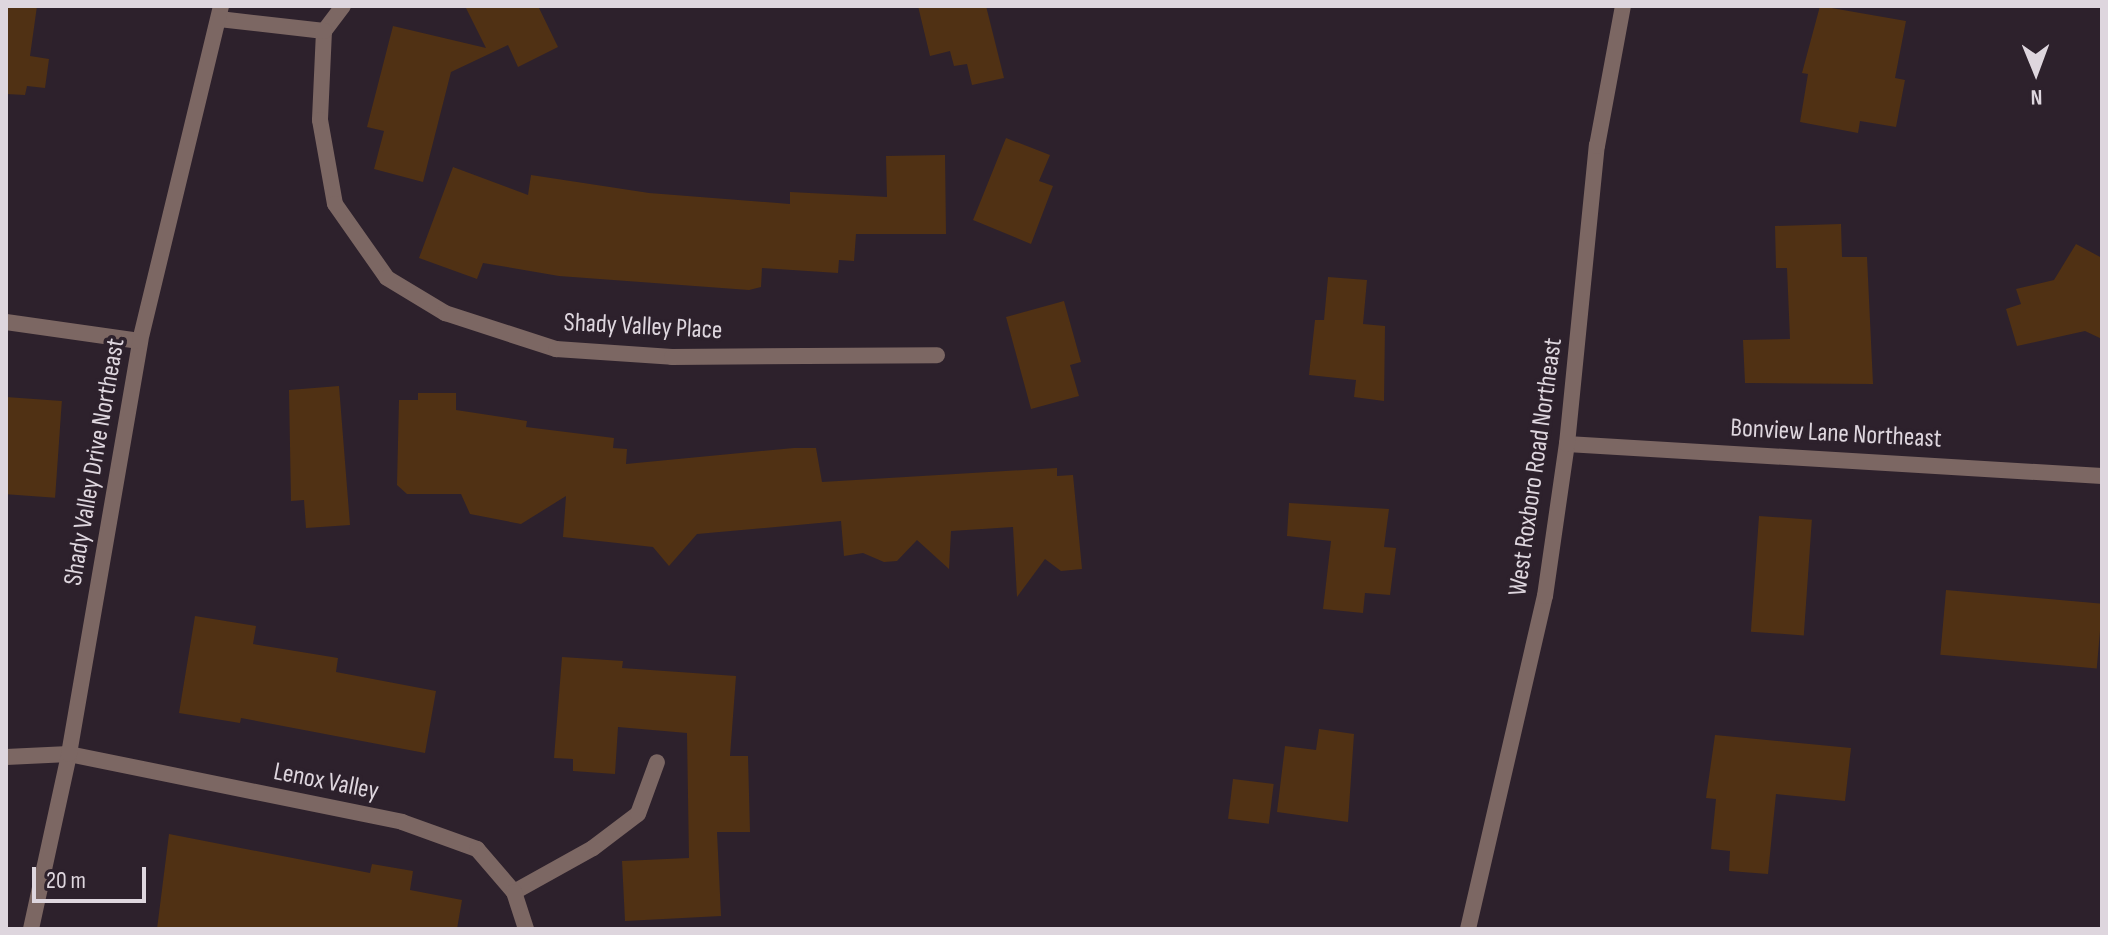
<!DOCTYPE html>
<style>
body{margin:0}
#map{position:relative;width:2108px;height:935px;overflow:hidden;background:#2d212c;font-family:"Sofia Sans Condensed",sans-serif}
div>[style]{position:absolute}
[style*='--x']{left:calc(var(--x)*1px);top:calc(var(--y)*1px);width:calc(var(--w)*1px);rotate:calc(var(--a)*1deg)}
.building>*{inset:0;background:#503114;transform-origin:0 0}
.lane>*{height:16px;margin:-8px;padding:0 8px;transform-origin:8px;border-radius:8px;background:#7c6763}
.street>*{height:16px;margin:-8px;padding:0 8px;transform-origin:8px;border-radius:8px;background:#7c6763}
span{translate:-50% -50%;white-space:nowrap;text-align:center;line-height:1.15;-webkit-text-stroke:7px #2d212c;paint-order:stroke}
.street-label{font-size:26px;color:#ded6de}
.frame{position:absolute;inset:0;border:8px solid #ded6de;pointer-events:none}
.north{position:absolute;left:1996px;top:32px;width:80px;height:80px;-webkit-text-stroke:6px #2d212c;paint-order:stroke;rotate:179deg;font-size:22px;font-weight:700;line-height:32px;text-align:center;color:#ded6de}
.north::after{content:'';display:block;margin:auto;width:28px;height:36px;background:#ded6de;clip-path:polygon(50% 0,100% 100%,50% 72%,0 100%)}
.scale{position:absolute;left:32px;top:867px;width:114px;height:36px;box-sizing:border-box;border:4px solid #ded6de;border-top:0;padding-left:10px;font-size:24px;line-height:28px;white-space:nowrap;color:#ded6de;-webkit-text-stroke:6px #2d212c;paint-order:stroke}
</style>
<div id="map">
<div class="building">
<div style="clip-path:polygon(6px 6px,37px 6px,30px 56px,49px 59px,45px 88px,27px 86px,25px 95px,6px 94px)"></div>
<div style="clip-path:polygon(465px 6px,538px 6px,558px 47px,518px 67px,508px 45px,451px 72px,423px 182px,374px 169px,384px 131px,367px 127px,393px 26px,486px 48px)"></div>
<div style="clip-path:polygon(918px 6px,986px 6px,1004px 78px,972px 85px,967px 64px,954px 66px,950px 51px,930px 56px)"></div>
<div style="clip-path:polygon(1820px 6px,1906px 21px,1895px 78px,1905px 80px,1896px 127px,1860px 121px,1858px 133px,1800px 122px,1808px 74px,1802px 73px)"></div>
<div style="clip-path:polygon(1006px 138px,1050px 155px,1039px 181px,1053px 186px,1031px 244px,973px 220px)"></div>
<div style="clip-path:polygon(945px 155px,946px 234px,856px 234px,854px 261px,839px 260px,838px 273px,762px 268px,761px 287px,749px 290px,559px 276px,483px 263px,477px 279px,419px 258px,453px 167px,528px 195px,531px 175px,649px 193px,790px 204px,790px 192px,887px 197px,886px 156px)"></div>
<div style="clip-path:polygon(1841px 224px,1842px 257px,1867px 257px,1873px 384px,1745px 383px,1743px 340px,1790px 339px,1787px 268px,1776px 268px,1775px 226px)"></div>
<div style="clip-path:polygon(2076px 244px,2102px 258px,2102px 339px,2085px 331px,2017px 346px,2006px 309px,2021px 304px,2016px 289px,2054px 280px)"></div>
<div style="clip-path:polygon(1328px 277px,1367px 280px,1363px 324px,1385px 326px,1384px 401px,1354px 397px,1356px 380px,1309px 375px,1315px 320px,1324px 320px)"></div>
<div style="clip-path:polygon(1064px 301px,1081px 362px,1070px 365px,1079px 396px,1031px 409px,1006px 317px)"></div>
<div style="clip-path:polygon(339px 386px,350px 525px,306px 528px,304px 500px,291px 501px,289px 390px)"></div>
<div style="clip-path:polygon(418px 393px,456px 393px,456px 410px,527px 421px,526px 427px,614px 438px,613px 448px,627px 449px,626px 464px,794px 448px,816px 448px,822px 482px,1057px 468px,1057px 476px,1073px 475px,1082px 569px,1061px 571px,1045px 559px,1017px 597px,1013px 527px,951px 531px,949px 569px,917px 540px,897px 561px,884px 562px,863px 553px,844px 556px,841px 521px,697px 534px,669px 566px,653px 547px,563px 537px,566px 496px,521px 524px,470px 514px,461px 494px,407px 494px,397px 485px,399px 400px,418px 400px)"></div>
<div style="left:6px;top:397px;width:56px;height:97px;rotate:4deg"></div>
<div style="clip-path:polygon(1289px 503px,1389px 509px,1384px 547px,1396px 548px,1390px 595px,1365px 593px,1363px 613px,1323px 609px,1331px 541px,1287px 536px)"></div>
<div style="left:1759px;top:516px;width:53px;height:116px;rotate:4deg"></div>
<div style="left:1946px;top:590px;width:157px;height:65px;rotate:5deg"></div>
<div style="clip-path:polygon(195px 616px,256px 626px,253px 644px,338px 658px,336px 672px,436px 691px,425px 753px,241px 718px,240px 723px,179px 713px)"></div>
<div style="clip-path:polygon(562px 657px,623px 661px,622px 668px,736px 676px,730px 756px,748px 756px,750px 832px,717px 832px,721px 916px,625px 921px,622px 861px,689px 858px,687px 733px,618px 727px,615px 774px,573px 771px,573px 759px,554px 758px)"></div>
<div style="clip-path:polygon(1319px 729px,1354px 734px,1348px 822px,1277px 812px,1285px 746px,1316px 750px)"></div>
<div style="clip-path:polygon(1715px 735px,1851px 748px,1845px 801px,1776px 794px,1768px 874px,1729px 871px,1730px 851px,1711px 849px,1716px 799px,1706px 798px)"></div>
<div style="left:1233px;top:779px;width:41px;height:40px;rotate:7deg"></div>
<div style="clip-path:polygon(169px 834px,370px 873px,372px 864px,413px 871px,410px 890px,462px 900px,457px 929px,157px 929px)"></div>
</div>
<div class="lane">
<div style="--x:514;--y:892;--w:90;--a:-29.1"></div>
<div style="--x:593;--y:848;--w:56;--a:-37.1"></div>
<div style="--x:638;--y:814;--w:55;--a:-69.9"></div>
</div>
<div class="street">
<div style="--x:343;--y:6;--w:31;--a:127"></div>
<div style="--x:324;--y:31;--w:89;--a:92.6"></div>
<div style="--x:320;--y:120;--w:85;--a:79.9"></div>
<div style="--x:335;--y:204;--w:90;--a:54.9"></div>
<div style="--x:387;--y:278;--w:68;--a:31.1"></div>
<div style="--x:445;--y:313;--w:117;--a:18"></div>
<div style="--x:556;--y:349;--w:116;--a:3.9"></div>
<div style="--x:672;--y:357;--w:265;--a:-0.4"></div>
<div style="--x:219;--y:19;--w:106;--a:6.5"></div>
<div style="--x:6;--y:322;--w:135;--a:8.1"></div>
<div style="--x:1567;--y:444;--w:536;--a:3.42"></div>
<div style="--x:6;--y:757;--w:63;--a:-2.7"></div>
<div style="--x:69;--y:754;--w:340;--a:11.5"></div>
<div style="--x:402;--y:822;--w:80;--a:19.8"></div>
<div style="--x:477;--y:849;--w:57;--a:49.3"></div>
<div style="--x:514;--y:892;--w:39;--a:72"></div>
<div style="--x:31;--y:929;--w:179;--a:-77.7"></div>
<div style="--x:69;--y:754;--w:419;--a:-80.2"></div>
<div style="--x:140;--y:341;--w:345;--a:-76.4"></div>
<div style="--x:1468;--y:929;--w:342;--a:-77"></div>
<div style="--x:1545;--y:596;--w:154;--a:-81.8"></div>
<div style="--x:1567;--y:444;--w:300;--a:-84.3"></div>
<div style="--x:1597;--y:146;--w:142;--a:-79.5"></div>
</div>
<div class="street-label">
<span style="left:643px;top:327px;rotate:3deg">Shady Valley Place</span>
<span style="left:1836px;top:434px;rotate:3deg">Bonview Lane Northeast</span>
<span style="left:95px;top:462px;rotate:-80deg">Shady Valley Drive Northeast</span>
<span style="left:1536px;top:467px;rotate:-82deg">West Roxboro Road Northeast</span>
<span style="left:326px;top:782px;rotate:11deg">Lenox Valley</span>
</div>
<div class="frame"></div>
<div class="north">N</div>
<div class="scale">20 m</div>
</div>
